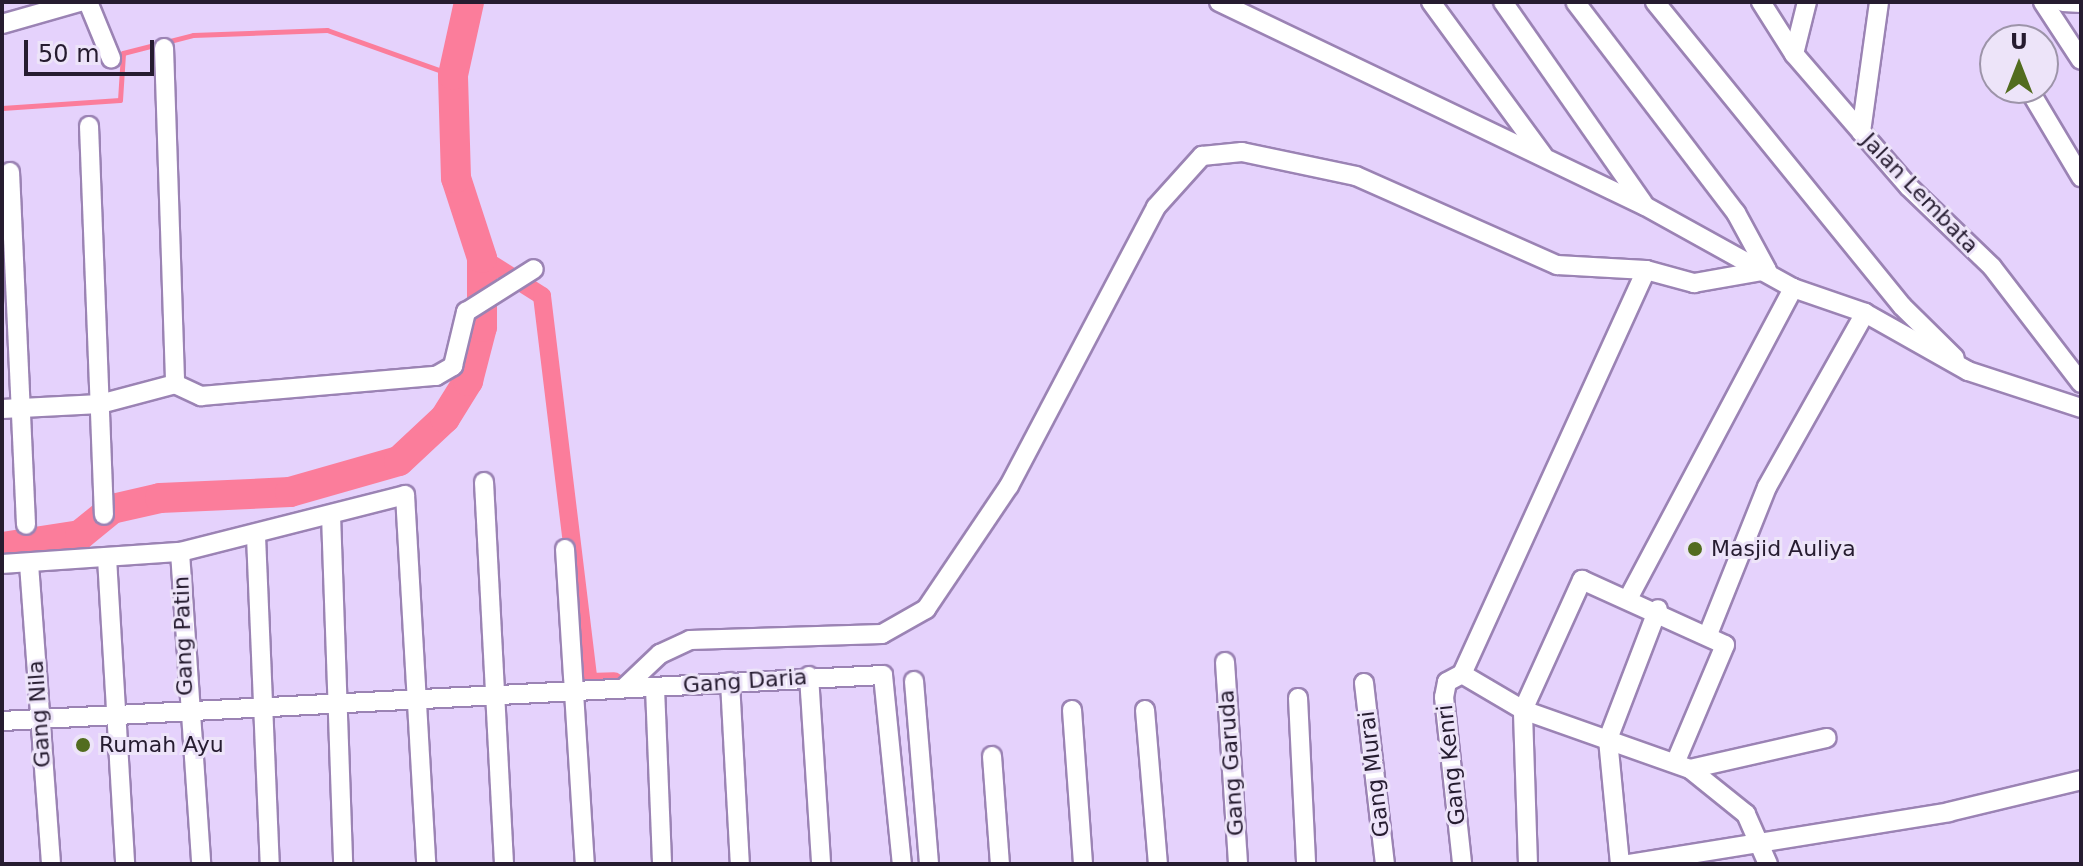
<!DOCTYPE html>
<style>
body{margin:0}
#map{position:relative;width:2083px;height:866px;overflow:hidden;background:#e5d2fc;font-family:"DejaVu Sans",sans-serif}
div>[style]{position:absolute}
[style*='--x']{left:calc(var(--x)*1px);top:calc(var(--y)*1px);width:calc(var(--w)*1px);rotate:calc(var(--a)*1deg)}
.stream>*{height:5px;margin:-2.5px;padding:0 2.5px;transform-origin:2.5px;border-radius:2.5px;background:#fb7d9b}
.canal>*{height:18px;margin:-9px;padding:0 9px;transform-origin:9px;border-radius:9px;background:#fb7d9b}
.river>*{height:30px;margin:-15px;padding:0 15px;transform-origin:15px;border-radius:15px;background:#fb7d9b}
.roads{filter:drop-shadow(2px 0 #9b83b4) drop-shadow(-2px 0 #9b83b4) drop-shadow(0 2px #9b83b4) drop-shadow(0 -2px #9b83b4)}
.minor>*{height:18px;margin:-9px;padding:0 9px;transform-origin:9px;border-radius:9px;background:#fff}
.dots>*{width:22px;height:22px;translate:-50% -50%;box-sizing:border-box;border:4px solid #ede4f9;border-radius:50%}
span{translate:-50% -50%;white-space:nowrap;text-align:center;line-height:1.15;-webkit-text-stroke:6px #ede4f9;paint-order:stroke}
.street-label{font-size:22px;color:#261c30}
.poi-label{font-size:22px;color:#261c30}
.left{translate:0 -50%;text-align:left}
.frame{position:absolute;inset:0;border:4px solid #261c30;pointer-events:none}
.north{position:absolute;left:1979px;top:24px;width:80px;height:80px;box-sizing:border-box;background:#ede4f9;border:2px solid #9d94a9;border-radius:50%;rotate:0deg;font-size:22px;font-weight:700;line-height:32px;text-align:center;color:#261c30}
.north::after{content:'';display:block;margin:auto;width:28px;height:36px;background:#526c1f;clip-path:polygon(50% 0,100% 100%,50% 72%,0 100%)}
.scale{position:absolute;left:24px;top:40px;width:130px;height:36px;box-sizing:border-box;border:4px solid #261c30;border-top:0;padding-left:10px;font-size:24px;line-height:28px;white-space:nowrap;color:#261c30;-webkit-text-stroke:6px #ede4f9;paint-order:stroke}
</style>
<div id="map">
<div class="stream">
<div style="--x:2;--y:108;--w:118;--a:-3.9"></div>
<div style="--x:120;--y:100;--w:47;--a:-86.3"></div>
<div style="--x:123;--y:53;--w:72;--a:-14.4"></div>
<div style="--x:193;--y:35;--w:134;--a:-2.1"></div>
<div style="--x:327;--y:30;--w:134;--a:19.7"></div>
</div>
<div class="canal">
<div style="--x:482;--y:258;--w:71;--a:32.3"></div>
<div style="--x:542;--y:296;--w:389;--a:83.1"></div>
<div style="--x:589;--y:682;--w:25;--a:-2"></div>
</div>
<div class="river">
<div style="--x:2;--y:547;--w:79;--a:-8.7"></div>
<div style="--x:80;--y:535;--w:41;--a:-39.1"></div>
<div style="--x:112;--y:509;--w:49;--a:-12.9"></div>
<div style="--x:160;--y:498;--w:130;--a:-2.6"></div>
<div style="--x:290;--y:492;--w:113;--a:-15.9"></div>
<div style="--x:399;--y:461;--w:63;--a:-43.1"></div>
<div style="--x:445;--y:418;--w:44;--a:-58.1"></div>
<div style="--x:468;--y:381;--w:56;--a:-75.5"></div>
<div style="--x:482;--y:327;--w:69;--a:-90"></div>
<div style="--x:482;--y:258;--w:84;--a:-108"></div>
<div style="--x:456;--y:178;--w:103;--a:-91.7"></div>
<div style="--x:453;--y:75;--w:75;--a:-77.6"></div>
</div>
<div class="roads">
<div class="minor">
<div style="--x:88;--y:2;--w:61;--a:67.7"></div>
<div style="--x:1219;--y:2;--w:472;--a:25.6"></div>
<div style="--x:1645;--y:206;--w:169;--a:29"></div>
<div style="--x:1793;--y:288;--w:76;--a:19.1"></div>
<div style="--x:1865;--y:313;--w:118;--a:29.4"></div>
<div style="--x:1968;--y:371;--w:119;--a:18.1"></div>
<div style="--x:1431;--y:2;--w:190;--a:53.8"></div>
<div style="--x:1503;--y:2;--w:245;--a:55.1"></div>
<div style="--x:1655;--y:2;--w:392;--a:50.9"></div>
<div style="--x:1902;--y:306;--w:74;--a:44.5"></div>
<div style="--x:1761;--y:2;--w:62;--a:57.6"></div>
<div style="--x:1794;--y:54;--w:176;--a:49.2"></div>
<div style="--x:1909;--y:187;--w:115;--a:43.9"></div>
<div style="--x:1992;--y:267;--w:146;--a:52.5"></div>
<div style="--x:2043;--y:2;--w:69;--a:56.8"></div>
<div style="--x:2063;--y:2;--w:18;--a:3"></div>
<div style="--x:2;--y:24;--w:81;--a:-15.8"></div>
<div style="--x:164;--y:48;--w:336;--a:88.1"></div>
<div style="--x:1794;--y:54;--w:54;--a:-76"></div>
<div style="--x:2028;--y:88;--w:104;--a:59.2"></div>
<div style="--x:89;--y:126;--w:389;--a:87.8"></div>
<div style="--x:1861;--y:132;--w:131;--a:-82.1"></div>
<div style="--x:10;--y:172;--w:353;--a:87.4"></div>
<div style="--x:2;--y:409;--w:98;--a:-2.9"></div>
<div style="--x:100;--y:404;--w:78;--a:-14.9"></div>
<div style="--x:175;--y:384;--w:29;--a:25"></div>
<div style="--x:201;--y:396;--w:236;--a:-4.9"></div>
<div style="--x:436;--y:376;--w:20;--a:-30"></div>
<div style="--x:453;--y:366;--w:56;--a:-76.5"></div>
<div style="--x:466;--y:312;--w:80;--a:-32.3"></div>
<div style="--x:484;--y:482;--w:383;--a:87"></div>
<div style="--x:331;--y:515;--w:349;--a:88"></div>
<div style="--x:256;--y:536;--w:328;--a:87.6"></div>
<div style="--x:565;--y:549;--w:316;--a:86.4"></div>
<div style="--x:180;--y:552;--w:313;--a:86.1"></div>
<div style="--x:107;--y:558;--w:307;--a:86.6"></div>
<div style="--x:2;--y:564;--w:178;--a:-3.9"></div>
<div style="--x:180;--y:552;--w:232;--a:-14.2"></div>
<div style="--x:405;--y:495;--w:370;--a:86.7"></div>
<div style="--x:29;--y:564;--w:301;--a:85.8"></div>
<div style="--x:1629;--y:597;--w:350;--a:-62"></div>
<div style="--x:1709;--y:632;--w:156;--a:-68.2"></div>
<div style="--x:1767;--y:487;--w:200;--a:-60.6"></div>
<div style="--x:1225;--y:662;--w:202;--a:86.3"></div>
<div style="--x:1462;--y:674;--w:444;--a:-65.5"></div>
<div style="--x:1462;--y:674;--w:71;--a:30.5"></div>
<div style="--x:1523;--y:710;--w:177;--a:19.5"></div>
<div style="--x:1690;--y:769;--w:72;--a:38.8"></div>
<div style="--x:1746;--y:814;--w:55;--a:66.3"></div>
<div style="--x:1462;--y:674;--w:17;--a:152"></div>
<div style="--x:1447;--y:682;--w:15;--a:101"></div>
<div style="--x:1444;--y:697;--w:168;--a:83.8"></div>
<div style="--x:809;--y:676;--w:188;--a:86.3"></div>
<div style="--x:914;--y:681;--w:184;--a:85.3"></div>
<div style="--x:730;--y:682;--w:182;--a:86.9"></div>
<div style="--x:1364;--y:683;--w:182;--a:83.4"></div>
<div style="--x:624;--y:688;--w:50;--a:-43.4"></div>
<div style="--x:660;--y:654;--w:33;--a:-25"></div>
<div style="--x:690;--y:640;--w:192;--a:-1.8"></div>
<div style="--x:882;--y:634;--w:51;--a:-29.6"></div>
<div style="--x:926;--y:609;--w:148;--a:-56"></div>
<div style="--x:1009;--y:486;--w:315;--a:-62.2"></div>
<div style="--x:1156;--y:207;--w:69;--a:-48"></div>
<div style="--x:1202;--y:156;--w:40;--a:-5.7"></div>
<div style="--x:1242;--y:152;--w:116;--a:11.9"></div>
<div style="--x:1356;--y:176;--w:220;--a:23.9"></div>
<div style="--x:1557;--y:265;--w:89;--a:3.2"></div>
<div style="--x:1646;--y:270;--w:50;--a:15.2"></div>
<div style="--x:1694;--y:283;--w:74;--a:-10.1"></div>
<div style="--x:1767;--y:270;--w:65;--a:-118.5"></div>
<div style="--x:1736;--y:213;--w:265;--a:-127.3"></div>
<div style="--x:655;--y:688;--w:176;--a:87.7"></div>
<div style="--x:1298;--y:698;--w:166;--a:87.2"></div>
<div style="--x:1072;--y:710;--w:154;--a:85.9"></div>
<div style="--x:1145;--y:710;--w:155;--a:85.2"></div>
<div style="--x:2;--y:721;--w:882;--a:-2.99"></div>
<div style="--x:883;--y:675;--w:190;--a:84.3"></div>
<div style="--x:992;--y:756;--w:108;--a:85.8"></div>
<div style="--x:1690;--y:769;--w:140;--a:-12.8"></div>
<div style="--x:1528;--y:864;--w:154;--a:-91.9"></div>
<div style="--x:1523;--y:710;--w:143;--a:-65.6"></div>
<div style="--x:1582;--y:580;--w:157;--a:24.4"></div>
<div style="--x:1725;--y:645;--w:126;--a:112.9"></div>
<div style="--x:1620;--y:864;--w:126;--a:-95.5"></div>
<div style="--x:1608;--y:739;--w:139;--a:-69"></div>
<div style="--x:1629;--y:864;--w:324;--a:-9.2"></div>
<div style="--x:1949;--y:812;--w:136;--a:-13.6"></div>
</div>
</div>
<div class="dots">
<div style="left:1695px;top:549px;background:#526c1f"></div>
<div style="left:83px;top:745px;background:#526c1f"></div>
</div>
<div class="street-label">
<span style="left:1920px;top:193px;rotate:46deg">Jalan Lembata</span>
<span style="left:183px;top:636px;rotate:-92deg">Gang Patin</span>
<span style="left:745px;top:681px;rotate:-4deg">Gang Daria</span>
<span style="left:39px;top:714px;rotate:-94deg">Gang Nila</span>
<span style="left:1231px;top:763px;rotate:-94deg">Gang Garuda</span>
<span style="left:1451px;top:765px;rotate:-96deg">Gang Kenri</span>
<span style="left:1374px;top:774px;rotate:-97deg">Gang Murai</span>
</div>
<div class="poi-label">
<span class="left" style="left:1711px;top:549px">Masjid Auliya</span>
<span class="left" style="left:99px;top:745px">Rumah Ayu</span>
</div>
<div class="frame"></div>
<div class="north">U</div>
<div class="scale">50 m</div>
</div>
